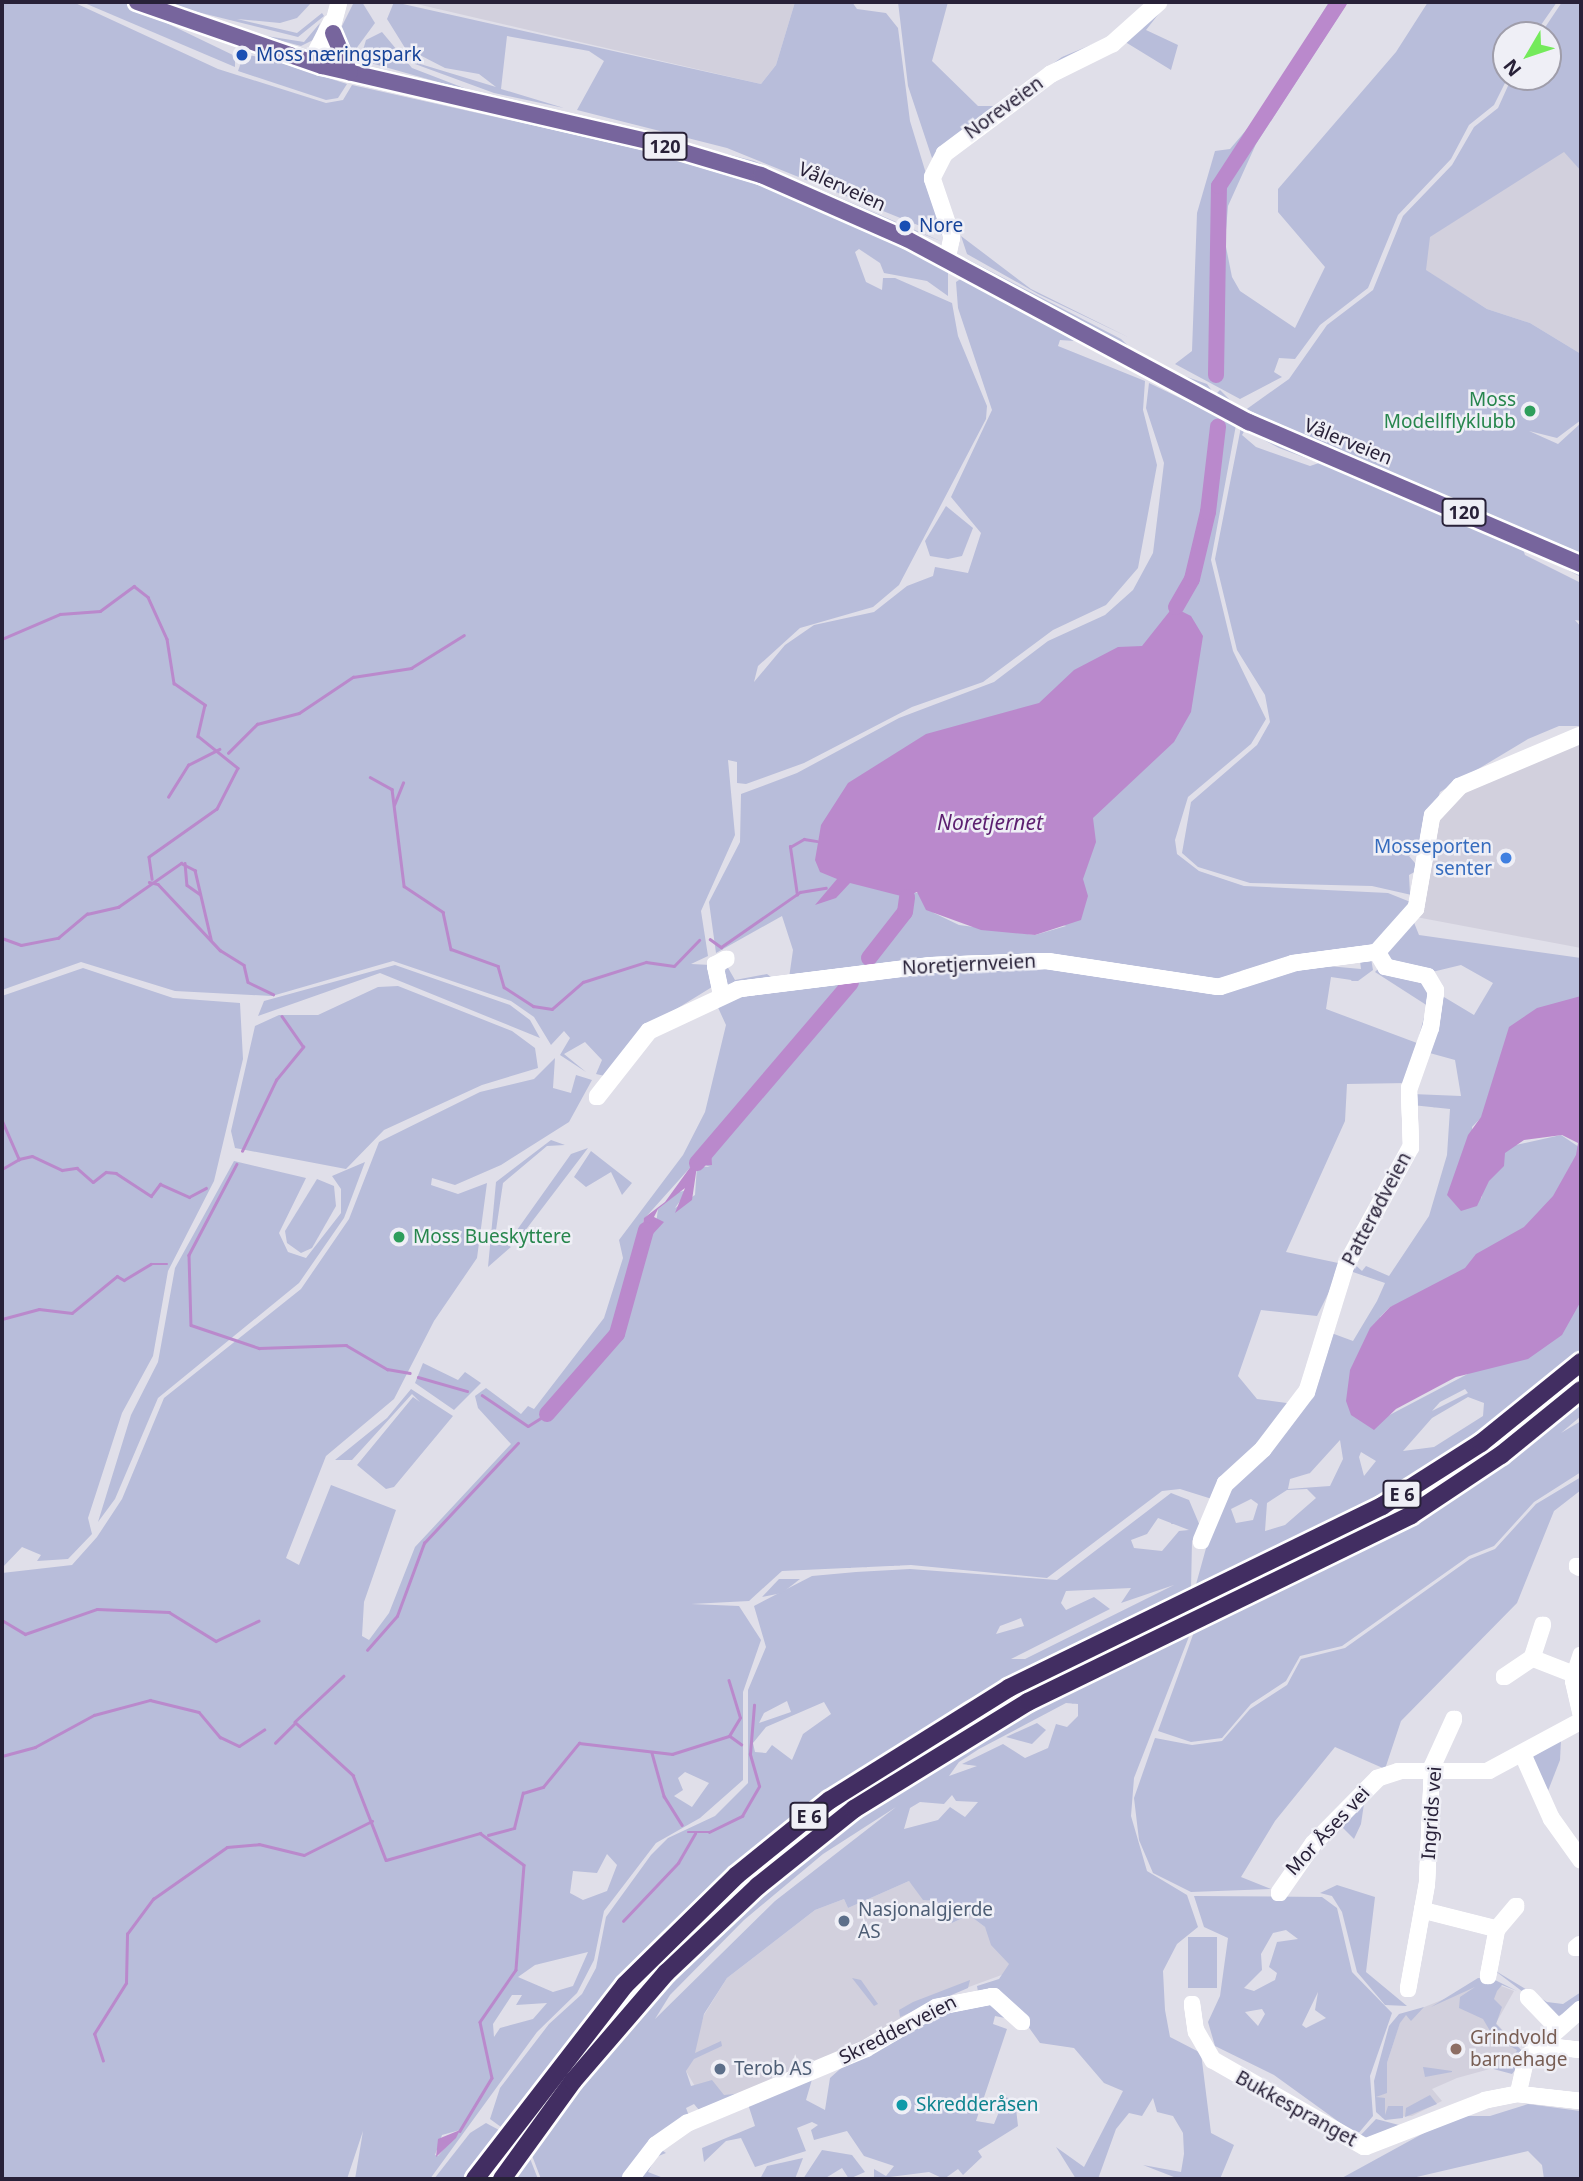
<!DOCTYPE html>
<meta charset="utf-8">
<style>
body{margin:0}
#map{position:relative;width:1583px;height:2181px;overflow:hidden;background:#e0dfe9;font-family:"Noto Sans",sans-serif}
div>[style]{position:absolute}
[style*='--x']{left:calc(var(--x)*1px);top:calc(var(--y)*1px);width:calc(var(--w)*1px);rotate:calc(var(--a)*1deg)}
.built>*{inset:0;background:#d2d0dd}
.green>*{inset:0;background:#b8bdda;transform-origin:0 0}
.water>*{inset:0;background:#ba89cc}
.stream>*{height:2.5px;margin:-1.25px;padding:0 1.25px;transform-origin:1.25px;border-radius:1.25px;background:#ba89cc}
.river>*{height:16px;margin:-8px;padding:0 8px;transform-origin:8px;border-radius:8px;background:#ba89cc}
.roads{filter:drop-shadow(2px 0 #fff) drop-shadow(-2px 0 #fff) drop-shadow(0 2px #fff) drop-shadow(0 -2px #fff)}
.minor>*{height:12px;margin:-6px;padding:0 6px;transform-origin:6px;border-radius:6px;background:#fff}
.major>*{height:16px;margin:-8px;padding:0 8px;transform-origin:8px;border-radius:8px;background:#77659d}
.highway>*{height:18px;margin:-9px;padding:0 9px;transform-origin:9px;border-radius:9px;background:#422e62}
.dots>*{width:19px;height:19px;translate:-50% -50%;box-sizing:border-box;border:4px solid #efeff6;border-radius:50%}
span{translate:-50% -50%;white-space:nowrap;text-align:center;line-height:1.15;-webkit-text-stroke:5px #efeff6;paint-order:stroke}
.shield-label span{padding:2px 5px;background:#efeff6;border:2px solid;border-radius:5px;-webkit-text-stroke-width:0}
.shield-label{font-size:18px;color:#282138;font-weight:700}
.transit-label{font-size:19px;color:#164399}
.left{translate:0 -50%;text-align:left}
.street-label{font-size:19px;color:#282138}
.leisure-label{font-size:19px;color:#27864d}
.right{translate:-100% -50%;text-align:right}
.shop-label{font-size:19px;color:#366cbe}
.service-label{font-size:19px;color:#4e5e75}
.education-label{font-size:19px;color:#785e54}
.culture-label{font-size:19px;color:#0d838f}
.water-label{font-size:21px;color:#5c1f70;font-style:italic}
.frame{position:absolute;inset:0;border:4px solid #282138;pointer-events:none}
.north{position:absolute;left:1492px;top:21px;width:70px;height:70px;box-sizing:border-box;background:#efeff6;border:2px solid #9f9daa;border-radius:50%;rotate:231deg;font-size:19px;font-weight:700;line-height:28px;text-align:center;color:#282138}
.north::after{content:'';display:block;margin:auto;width:24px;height:32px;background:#74ea5b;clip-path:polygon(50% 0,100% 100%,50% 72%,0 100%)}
</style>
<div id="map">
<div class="built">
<div style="clip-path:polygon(408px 2px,795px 2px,776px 65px,761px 84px)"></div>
<div style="clip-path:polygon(1564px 151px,1581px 171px,1581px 354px,1530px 323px,1487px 309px,1425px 270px,1429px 237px)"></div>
<div style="clip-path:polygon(1581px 740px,1581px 948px,1416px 917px,1426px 895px,1436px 819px,1451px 798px)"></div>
<div style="clip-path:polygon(909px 1881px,952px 1923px,969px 1915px,985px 1927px,1010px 1965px,1007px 1973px,936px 1999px,874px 2039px,707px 2107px,686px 2071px,704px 2015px,727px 1978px,815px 1910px,844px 1899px,848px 1908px)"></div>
<div style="clip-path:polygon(1489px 1981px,1514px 1991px,1496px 2023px,1523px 2052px,1512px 2071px,1497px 2067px,1457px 2078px,1432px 2089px,1442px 2101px,1412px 2116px,1382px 2118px,1376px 2093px,1387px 2093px,1387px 2063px,1402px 2016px)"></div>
</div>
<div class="green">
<div style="clip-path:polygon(2px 2px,73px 2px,218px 69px,326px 103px,343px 100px,352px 85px,725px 168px,948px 268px,948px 296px,927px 281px,884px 273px,880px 263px,859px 249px,855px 252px,866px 282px,882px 290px,883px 278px,895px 278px,952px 303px,958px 336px,987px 406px,986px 419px,899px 585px,873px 607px,800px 628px,758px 666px,754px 682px,785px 645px,814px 625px,874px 612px,907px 586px,933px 576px,935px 567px,968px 573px,981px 533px,951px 497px,992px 410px,958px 308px,956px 282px,965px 276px,1074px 341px,1060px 340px,1058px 346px,1145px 381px,1143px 410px,1157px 465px,1138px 568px,1106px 605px,1053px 630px,983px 682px,912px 707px,804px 763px,746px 784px,737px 783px,737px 762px,728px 760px,735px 835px,701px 911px,708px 956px,691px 964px,711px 965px,712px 987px,644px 1029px,605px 1076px,596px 1074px,602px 1060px,585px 1042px,564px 1054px,586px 1072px,560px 1055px,570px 1038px,564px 1031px,551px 1045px,534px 1017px,511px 1001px,393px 961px,272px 996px,175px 991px,81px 962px,2px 990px)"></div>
<div style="clip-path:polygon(82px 2px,123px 2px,235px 56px,235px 67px)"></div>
<div style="clip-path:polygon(157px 2px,312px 2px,297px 18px,280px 23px,237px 19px,297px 33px,322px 13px,324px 16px,298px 37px)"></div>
<div style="clip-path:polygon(354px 2px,362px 2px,375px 23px,350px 57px,340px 30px)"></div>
<div style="clip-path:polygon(evenodd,394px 2px,761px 84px,776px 65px,795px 2px,852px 2px,857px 9px,886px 13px,898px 28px,910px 121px,945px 236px,727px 148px,577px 110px,604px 61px,589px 51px,507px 36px,501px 89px,564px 108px,494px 93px,415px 64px,387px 19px,394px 2px,410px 50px,445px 68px,479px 74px,496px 87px,417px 63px,410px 50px)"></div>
<div style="clip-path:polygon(898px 2px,948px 2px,932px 61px,978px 106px,994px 106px,1062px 57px,1124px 31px,932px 158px,908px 86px)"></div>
<div style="clip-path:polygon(1163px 2px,1168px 2px,1146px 30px,1178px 45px,1171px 70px,1122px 40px)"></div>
<div style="clip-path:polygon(1329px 2px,1348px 2px,1256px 144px,1228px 206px,1225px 242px,1232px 277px,1240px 291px,1295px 328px,1325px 267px,1278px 212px,1278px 189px,1396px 52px,1428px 2px,1557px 2px,1534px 35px,1506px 35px,1508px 77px,1494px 105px,1469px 125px,1451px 159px,1398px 215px,1368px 288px,1320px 325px,1295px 359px,1279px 358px,1274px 372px,1282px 377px,1240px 399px,1175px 364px,1192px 351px,1197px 213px,1215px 151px,1230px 149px,1259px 115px)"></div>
<div style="clip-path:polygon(1562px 2px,1581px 2px,1581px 171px,1564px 152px,1430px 237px,1426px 270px,1487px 309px,1530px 323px,1581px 354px,1581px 420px,1557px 438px,1529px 431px,1558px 444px,1581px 423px,1581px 559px,1244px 411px,1289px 379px,1327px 325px,1373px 290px,1403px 216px,1452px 165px,1474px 127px,1498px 108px,1512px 77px,1548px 77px,1548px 35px,1540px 35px)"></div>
<div style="clip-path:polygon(320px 23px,315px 39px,301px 46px,260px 35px,304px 42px)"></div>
<div style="clip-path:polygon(382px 32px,412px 68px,477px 93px,360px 60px,366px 40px)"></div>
<div style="clip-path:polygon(244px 54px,272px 60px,347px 84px,338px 98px,326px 100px,238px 71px)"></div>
<div style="clip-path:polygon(576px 116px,754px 161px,943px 242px,758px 169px)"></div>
<div style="clip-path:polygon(961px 236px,1031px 289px,1130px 338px,1038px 294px,967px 254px)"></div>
<div style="clip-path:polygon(965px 258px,1121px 339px,1143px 360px,962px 261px)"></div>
<div style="clip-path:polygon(1159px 367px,1207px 384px,1215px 395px,1220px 390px,1239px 409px)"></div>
<div style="clip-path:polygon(evenodd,1149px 383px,1236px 425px,1211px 560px,1233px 651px,1266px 719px,1251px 744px,1188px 797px,1175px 840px,1177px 854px,1199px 871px,1244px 886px,1388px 893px,1413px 903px,1404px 917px,1369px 949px,1205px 983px,1060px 957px,789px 978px,793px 950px,782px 916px,716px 953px,709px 902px,740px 842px,741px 794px,797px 773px,899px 718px,994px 682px,1048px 641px,1105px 615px,1133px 590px,1153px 553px,1164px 463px,1146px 408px,1149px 383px,844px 840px,1066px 926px,1035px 935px,959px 925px,934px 913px,919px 893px,909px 893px,844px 840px)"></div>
<div style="clip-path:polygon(evenodd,1241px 427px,1522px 543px,1566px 565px,1581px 577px,1522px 546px,1525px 555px,1581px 583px,1581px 621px,1575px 620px,1581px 627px,1581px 726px,1559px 726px,1528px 739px,1440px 792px,1423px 844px,1409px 856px,1420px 869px,1409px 875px,1410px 894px,1416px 896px,1372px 886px,1250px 883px,1198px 867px,1182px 853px,1191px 802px,1257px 745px,1270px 722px,1265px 695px,1237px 650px,1215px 559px,1241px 427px,1245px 430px,1279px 448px,1319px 463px,1310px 466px,1256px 447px,1242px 435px,1245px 430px)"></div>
<div style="clip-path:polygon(946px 506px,973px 528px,962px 556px,948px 559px,930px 556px,925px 541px)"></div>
<div style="clip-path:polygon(evenodd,1413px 920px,1419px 935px,1581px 958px,1581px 1014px,1472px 1127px,1481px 1199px,1489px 1167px,1511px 1146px,1561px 1135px,1579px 1147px,1573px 1198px,1491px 1250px,1478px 1279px,1390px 1307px,1380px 1317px,1380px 1420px,1479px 1368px,1581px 1271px,1581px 1350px,1496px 1421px,1392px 1490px,1195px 1588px,1221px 1494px,1289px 1417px,1326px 1331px,1353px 1341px,1377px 1301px,1385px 1283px,1347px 1270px,1351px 1261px,1362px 1271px,1366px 1266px,1389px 1276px,1429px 1216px,1447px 1155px,1450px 1109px,1412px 1105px,1412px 1094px,1461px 1096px,1455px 1060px,1426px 1052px,1439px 994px,1474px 1015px,1493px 983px,1461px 965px,1428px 973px,1394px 968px,1382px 953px,1413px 920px,1465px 1389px,1468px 1393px,1432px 1411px,1440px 1402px,1465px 1389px,1413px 920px,1468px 1397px,1484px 1403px,1483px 1416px,1434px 1447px,1403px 1451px,1432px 1418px,1468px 1397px,1413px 920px,1340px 1440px,1343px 1459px,1330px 1486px,1288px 1489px,1290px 1479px,1310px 1473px,1340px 1440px,1413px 920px,1361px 1452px,1376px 1461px,1364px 1476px,1359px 1457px,1361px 1452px,1413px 920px,1307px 1489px,1316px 1498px,1285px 1525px,1265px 1531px,1267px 1503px,1287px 1490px,1307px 1489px,1413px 920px,1251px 1499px,1258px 1504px,1253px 1520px,1236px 1523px,1231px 1509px,1251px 1499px)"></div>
<div style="clip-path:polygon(evenodd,1371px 958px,1373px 970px,1358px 981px,1331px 977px,1326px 1009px,1417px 1043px,1425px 1014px,1431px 1014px,1408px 1083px,1347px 1084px,1345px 1121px,1286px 1252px,1343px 1264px,1317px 1316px,1261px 1310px,1238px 1376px,1257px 1399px,1294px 1404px,1212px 1499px,1180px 1489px,1162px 1491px,1047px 1578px,911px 1565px,782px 1571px,749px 1601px,691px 1604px,739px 1606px,761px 1640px,743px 1692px,743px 1780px,700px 1818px,656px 1843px,604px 1911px,594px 1960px,577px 1993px,537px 2032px,430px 2179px,355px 2179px,363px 2131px,347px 2179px,2px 2179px,2px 1573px,72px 1565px,97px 1537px,122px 1499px,164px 1398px,301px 1289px,349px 1219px,379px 1142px,480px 1092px,534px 1079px,555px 1058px,553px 1088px,571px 1093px,576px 1075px,592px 1080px,569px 1122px,501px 1165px,455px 1185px,432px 1178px,431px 1185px,458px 1194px,487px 1183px,477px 1258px,434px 1321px,394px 1399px,326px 1456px,286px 1558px,299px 1565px,331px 1485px,396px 1510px,364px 1602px,362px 1636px,369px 1640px,389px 1613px,415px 1547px,511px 1444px,478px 1408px,475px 1396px,486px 1388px,521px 1414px,528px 1406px,534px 1409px,604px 1318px,623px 1258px,619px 1240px,683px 1155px,705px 1112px,726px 1025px,715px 1001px,909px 972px,1051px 965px,1217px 991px,1317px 965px,1361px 969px,1360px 961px,1371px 958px,696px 1161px,710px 1167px,697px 1166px,695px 1195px,675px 1208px,688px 1190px,679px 1192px,658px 1209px,655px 1231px,641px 1231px,644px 1219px,696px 1161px,1371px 958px,685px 1772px,709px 1783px,692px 1807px,674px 1796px,683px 1790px,678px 1778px,685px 1772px,1371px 958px,607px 1854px,617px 1865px,607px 1891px,583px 1900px,570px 1893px,573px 1871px,597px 1873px,607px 1854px,1371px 958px,588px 1952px,573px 1986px,553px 1992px,518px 1977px,535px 1965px,588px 1952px,1371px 958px,512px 1995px,522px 1995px,516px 2005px,547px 2003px,533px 2019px,500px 2028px,494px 2037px,493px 2024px,512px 1995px,1371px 958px,460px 2130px,438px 2156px,435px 2155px,442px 2135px,460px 2130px)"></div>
<div style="clip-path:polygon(395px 965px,510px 1005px,530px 1020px,540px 1038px,380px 973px,258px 1016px,264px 1001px)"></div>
<div style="clip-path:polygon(727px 966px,735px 980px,767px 974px,775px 980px,729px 987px,722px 979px)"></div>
<div style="clip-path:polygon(1380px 967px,1430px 983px,1431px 1008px,1375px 972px)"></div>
<div style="clip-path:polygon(83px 968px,173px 998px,240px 1003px,243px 1059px,214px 1181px,168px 1271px,153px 1356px,122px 1413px,88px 1518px,92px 1534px,68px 1559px,37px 1561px,41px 1555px,22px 1547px,2px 1568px,2px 996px)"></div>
<div style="clip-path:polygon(398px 986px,512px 1031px,535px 1048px,538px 1068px,482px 1085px,384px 1130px,346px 1169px,235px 1148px,231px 1131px,255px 1026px,279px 1015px,318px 1015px,378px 987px)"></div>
<div style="clip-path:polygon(551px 1140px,565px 1145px,547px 1146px,503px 1183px,495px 1237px,511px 1247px,488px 1267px,496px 1182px)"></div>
<div style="clip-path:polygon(588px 1148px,518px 1240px,505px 1236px,512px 1237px,571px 1154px)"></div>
<div style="clip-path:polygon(591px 1151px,632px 1183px,622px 1195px,611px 1172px,586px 1187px,574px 1177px)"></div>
<div style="clip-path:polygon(234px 1161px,306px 1178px,279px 1233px,288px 1252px,306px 1258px,341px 1213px,341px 1189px,332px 1176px,365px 1162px,344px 1218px,299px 1283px,158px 1398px,115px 1499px,98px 1522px,131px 1415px,158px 1362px,175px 1268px)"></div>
<div style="clip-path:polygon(317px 1179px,334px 1186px,336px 1206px,312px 1248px,301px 1253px,287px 1243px,285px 1231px)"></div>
<div style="clip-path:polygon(423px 1363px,458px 1380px,465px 1372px,481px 1383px,454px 1410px,415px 1383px)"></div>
<div style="clip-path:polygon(1581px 1371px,1581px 1383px,1538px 1420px,1402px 1513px,1194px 1616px,1194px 1605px,1370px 1520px)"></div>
<div style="clip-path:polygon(411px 1389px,453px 1416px,394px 1487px,386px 1489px,357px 1465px,413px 1397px,420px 1402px,412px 1394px,352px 1460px,335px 1460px,387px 1418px)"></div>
<div style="clip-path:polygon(1581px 1403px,1581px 1416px,1561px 1433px,1581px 1421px,1581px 1472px,1534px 1502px,1494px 1546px,1469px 1556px,1342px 1646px,1300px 1656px,1286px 1681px,1251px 1704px,1222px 1738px,1191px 1742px,1158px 1731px,1194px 1632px,1407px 1527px,1503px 1466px)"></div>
<div style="clip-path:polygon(1581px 1477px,1581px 1490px,1554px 1511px,1517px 1603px,1401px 1721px,1385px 1769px,1335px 1747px,1275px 1821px,1241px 1877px,1271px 1889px,1191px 1892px,1153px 1873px,1139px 1840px,1134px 1798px,1155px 1738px,1192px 1745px,1222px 1741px,1250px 1709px,1287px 1685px,1301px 1659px,1345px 1648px,1470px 1559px,1495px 1549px,1536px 1504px)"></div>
<div style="clip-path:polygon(evenodd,1171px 1493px,1189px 1500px,1200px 1526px,1192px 1541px,1191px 1590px,964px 1702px,796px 1814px,627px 1970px,501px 2127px,490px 2119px,500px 2088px,549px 2024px,582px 1994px,596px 1968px,606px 1917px,651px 1855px,668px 1838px,715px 1816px,748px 1783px,748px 1690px,766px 1647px,754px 1606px,812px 1576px,856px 1572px,910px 1569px,1057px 1580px,1171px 1493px,1158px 1518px,1189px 1530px,1179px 1531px,1162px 1551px,1134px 1548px,1131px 1540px,1147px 1534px,1158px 1518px,1171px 1493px,1174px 1585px,1025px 1659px,1011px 1659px,1110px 1609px,1094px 1597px,1066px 1610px,1061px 1603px,1066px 1591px,1131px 1588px,1121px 1603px,1174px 1585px,1171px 1493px,1021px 1618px,1024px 1626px,996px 1634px,1000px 1626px,1021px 1618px,1171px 1493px,787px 1701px,791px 1712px,759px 1723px,764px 1713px,787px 1701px,1171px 1493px,824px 1702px,831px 1714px,803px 1734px,792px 1760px,772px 1745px,766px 1753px,755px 1752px,753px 1743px,766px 1727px,824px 1702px)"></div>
<div style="clip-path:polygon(779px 1579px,800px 1579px,782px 1593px,762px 1597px)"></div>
<div style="clip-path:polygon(1181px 1610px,1181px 1622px,948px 1740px,766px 1871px,521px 2142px,513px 2136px,609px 2013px,703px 1914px,839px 1801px,967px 1717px)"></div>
<div style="clip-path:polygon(evenodd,1190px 1634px,1134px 1778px,1131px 1816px,1147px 1871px,1187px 1895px,1198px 1927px,1177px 1944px,1163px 1971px,1165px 2010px,1170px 2037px,1201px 2053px,1211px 2133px,1234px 2145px,1220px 2179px,1179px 2179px,1143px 2165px,1181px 2172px,1184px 2154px,1183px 2133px,1173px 2116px,1157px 2112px,1153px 2098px,1142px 2116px,1129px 2113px,1116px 2129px,1098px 2179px,1076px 2179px,1056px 2147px,1084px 2167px,1123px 2091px,1104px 2083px,1074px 2048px,1040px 2043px,1007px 1997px,978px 1992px,977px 1986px,999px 1979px,1009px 1964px,991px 1945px,985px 1927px,969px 1915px,952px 1923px,937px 1901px,923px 1900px,909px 1881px,848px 1908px,844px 1899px,815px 1910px,727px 1978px,704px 2014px,695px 2053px,721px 2041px,722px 2046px,694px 2059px,686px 2071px,691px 2086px,712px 2080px,724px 2095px,744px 2093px,699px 2110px,694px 2104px,686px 2108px,689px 2116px,626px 2179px,541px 2179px,531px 2153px,576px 2093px,668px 1984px,762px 1893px,887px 1796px,1023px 1715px,1190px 1634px,1066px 1703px,1078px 1704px,1078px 1716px,1067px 1727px,1056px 1724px,1048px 1748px,1025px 1758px,1003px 1744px,962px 1764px,977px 1766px,949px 1776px,959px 1762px,979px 1749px,1066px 1703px,1190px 1634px,952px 1795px,956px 1801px,978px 1802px,965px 1817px,950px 1807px,938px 1820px,904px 1829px,910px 1808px,920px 1802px,944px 1804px,952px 1795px,1190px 1634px,896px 1807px,775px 1901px,655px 2019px,670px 1995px,744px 1920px,823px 1854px,896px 1807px)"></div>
<div style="clip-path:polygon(1037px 1723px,1046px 1730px,1032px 1744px,1006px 1737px)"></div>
<div style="clip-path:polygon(1561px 1740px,1560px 1760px,1546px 1796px,1531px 1758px)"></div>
<div style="clip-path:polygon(1365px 1797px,1361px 1824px,1354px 1839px,1339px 1824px)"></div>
<div style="clip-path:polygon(1337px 1885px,1375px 1897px,1366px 1972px,1407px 2006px,1385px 2005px,1357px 1972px,1342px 1912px,1332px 1896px,1320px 1893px)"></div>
<div style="clip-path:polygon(evenodd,1194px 1896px,1322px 1897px,1337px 1908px,1352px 1972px,1392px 2013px,1370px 2076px,1373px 2116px,1357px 2135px,1274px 2075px,1215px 2046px,1208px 2022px,1220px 1996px,1228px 1938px,1204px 1927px,1194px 1896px,1286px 1930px,1298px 1939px,1277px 1942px,1269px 1967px,1277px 1973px,1275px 1980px,1254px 1991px,1244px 1988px,1262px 1970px,1261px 1954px,1273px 1933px,1286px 1930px,1194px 1896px,1318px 1992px,1315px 2010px,1326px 2018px,1306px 2028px,1302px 2025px,1318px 1992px,1194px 1896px,1262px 2009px,1265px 2014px,1258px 2026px,1245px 2012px,1262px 2009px)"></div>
<div style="left:1188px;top:1937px;width:29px;height:51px"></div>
<div style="clip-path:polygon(1494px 1970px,1547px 2002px,1563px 2004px,1581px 1992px,1581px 2006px,1556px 2017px)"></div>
<div style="clip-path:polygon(852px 1978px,861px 1980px,878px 2004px,874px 2006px)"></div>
<div style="clip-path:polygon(1478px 1978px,1493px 1979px,1517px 1991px,1502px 1985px,1497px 1991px,1494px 1999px,1502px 2007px,1496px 2024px,1523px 2052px,1547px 2029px,1512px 2074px,1486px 2067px,1509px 2068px,1517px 2050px,1493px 2036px,1483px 2019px,1459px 2008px,1460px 1997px,1475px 1987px,1431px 2007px)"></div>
<div style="clip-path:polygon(970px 1980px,968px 1988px,900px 2017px,899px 2010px,913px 2002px)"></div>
<div style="clip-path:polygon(993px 1999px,1010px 2019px,995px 2016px,993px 2024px,1007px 2029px,976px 2121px,994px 2124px,1005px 2097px,1015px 2100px,1018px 2126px,978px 2151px,982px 2157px,963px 2175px,958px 2169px,944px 2179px,929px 2172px,874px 2179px,874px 2169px,886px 2176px,894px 2166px,864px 2156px,847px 2131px,814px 2140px,811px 2130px,818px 2125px,812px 2122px,797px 2128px,806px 2151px,755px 2167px,741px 2138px,726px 2141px,704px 2162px,702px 2148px,755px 2126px,748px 2104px,813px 2076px,806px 2100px,825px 2110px,830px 2078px,849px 2061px,932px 2012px)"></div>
<div style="clip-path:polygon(1424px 2007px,1411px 2021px,1406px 2015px,1400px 2023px,1387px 2063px,1387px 2093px,1376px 2097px,1385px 2098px,1385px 2115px,1388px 2106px,1403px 2106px,1403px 2118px,1385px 2120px,1376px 2112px,1374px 2081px,1389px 2026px,1399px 2014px)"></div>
<div style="clip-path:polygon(1431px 2068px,1452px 2071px,1452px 2072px,1425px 2077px,1423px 2067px)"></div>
<div style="clip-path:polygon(1430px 2095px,1437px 2104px,1405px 2117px,1406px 2108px)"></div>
<div style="clip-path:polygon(1528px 2104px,1580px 2111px,1581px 2179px,1544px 2179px,1542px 2165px,1528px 2151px,1408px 2179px,1340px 2179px,1455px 2116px,1490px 2116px)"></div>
<div style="clip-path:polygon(1376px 2119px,1399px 2125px,1369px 2140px,1359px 2137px)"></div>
<div style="clip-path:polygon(486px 2123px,499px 2130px,464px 2179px,434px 2179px,470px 2133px)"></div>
<div style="clip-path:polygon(660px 2149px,666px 2153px,656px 2157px,648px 2172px,666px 2179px,635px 2179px)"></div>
<div style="clip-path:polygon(822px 2150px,852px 2155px,865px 2172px,849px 2179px,842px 2168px,824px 2179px,803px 2179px)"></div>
<div style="clip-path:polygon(529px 2156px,538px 2179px,513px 2179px)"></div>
<div style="clip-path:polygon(803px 2158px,795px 2179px,760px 2179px,767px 2166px)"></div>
</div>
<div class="water">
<div style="clip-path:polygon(1173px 607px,1191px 616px,1203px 636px,1191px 712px,1174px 742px,1093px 818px,1096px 842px,1083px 879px,1088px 896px,1081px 920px,1035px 935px,981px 930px,926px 910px,917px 892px,905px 897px,850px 883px,836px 898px,815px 905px,837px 879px,820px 872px,815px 860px,821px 825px,848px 783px,926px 734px,1039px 703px,1074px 670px,1118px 647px,1142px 646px)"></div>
<div style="clip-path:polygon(1581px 996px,1581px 1301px,1562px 1335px,1528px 1359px,1456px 1377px,1396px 1409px,1374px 1430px,1351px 1415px,1346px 1401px,1350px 1370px,1370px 1328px,1390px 1307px,1465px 1268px,1476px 1254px,1524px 1227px,1553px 1196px,1576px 1155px,1578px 1143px,1562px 1135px,1524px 1140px,1505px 1153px,1504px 1166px,1489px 1181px,1477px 1206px,1461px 1211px,1447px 1195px,1468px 1135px,1481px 1117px,1509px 1027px,1537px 1008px)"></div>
<div style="clip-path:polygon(711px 1149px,712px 1165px,697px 1166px,692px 1200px,675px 1213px,685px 1188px,658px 1209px,654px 1217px,664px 1222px,639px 1249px,644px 1218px,665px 1202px,702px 1151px)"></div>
<div style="clip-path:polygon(460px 2130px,456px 2138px,436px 2157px,438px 2139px)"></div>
</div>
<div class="stream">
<div style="--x:2;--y:639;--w:63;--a:-23.3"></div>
<div style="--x:60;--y:614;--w:40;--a:-4.3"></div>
<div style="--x:100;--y:611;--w:42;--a:-36.3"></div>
<div style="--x:134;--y:586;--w:18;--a:38"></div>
<div style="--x:148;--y:597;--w:46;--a:65.7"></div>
<div style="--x:167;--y:639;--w:45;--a:81"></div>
<div style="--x:174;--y:683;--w:38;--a:35"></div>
<div style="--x:205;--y:705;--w:32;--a:103"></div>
<div style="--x:198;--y:736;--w:51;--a:38.7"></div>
<div style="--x:238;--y:768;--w:46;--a:117.1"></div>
<div style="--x:217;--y:809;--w:83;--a:144.8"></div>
<div style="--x:149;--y:857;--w:22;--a:82"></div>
<div style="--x:228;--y:753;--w:41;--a:-45"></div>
<div style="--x:257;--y:724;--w:43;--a:-14.7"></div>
<div style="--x:299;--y:713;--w:65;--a:-33.7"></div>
<div style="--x:353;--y:677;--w:59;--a:-8.8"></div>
<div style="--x:411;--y:668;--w:62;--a:-31.9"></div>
<div style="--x:370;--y:777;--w:25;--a:29"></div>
<div style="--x:392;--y:789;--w:98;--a:82.9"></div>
<div style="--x:404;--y:886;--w:47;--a:33.7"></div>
<div style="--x:443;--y:912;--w:38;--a:78"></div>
<div style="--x:451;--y:949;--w:50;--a:19.9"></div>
<div style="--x:498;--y:966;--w:22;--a:74"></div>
<div style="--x:504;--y:987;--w:35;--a:33"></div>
<div style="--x:533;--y:1006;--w:19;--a:9"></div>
<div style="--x:552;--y:1009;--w:41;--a:-41.1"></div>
<div style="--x:583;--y:982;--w:66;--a:-17.6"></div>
<div style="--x:646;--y:962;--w:28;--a:8"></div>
<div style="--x:674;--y:966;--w:36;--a:-46"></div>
<div style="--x:168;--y:797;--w:38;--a:-58"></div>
<div style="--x:188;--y:765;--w:35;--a:-27"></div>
<div style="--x:394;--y:805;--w:24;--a:-68"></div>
<div style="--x:185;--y:863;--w:22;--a:85"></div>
<div style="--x:187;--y:885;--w:16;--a:35"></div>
<div style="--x:149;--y:882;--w:9;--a:13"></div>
<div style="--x:158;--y:884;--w:91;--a:46.8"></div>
<div style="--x:220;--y:950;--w:28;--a:32"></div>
<div style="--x:244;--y:965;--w:17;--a:77"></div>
<div style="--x:248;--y:982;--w:28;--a:26"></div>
<div style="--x:797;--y:895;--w:49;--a:-98.3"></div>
<div style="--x:790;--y:847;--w:16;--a:-30"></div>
<div style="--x:804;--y:839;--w:13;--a:9"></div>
<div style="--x:2;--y:938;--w:20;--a:20"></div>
<div style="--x:21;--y:945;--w:38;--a:-11"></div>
<div style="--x:58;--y:938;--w:38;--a:-40"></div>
<div style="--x:87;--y:914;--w:32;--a:-13"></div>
<div style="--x:118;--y:907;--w:77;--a:-34.9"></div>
<div style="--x:181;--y:863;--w:16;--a:27"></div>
<div style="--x:195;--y:870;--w:71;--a:76.9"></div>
<div style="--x:710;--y:939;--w:14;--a:36"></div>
<div style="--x:721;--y:947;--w:96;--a:-34.8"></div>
<div style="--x:800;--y:892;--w:26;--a:-9"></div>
<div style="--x:2;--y:1120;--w:43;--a:66.4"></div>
<div style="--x:19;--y:1159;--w:13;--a:-13"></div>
<div style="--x:32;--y:1156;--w:33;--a:25"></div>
<div style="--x:62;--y:1170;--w:15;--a:-8"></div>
<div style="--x:77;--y:1168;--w:21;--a:41"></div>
<div style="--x:93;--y:1182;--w:16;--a:-38"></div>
<div style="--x:106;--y:1172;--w:10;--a:6"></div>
<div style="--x:116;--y:1173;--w:42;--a:33.3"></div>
<div style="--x:151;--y:1196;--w:15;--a:-53"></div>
<div style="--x:160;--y:1184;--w:32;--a:24"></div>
<div style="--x:189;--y:1197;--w:19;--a:-28"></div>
<div style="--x:242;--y:1151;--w:79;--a:-64.4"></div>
<div style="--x:276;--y:1080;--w:43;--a:-50.7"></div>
<div style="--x:303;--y:1047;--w:37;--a:-125"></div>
<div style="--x:237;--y:1164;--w:103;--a:117.8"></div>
<div style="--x:189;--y:1255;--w:70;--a:88.4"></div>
<div style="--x:191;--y:1325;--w:72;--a:18.7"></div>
<div style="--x:259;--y:1348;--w:87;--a:-2"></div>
<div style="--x:346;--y:1345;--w:48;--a:30.3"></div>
<div style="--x:387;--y:1369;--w:23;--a:10"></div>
<div style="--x:2;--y:1169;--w:20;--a:-30"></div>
<div style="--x:2;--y:1319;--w:38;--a:-15"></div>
<div style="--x:39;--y:1309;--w:33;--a:7"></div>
<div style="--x:72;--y:1313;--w:58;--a:-39.4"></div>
<div style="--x:117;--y:1276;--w:8;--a:30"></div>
<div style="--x:124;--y:1280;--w:31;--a:-31"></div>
<div style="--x:151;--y:1264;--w:16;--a:0"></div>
<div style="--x:418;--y:1377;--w:51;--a:15.9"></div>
<div style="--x:482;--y:1395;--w:55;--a:34"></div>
<div style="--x:528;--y:1426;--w:22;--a:-32"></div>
<div style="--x:2;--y:1620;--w:27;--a:31"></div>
<div style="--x:25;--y:1634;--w:76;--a:-19.1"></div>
<div style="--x:97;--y:1609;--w:72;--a:2.4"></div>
<div style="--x:169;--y:1612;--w:55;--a:31.7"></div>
<div style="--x:216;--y:1641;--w:47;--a:-25.5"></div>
<div style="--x:367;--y:1650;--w:45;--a:-48.6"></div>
<div style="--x:397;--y:1616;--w:78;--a:-69.7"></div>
<div style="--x:424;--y:1543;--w:137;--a:-46.8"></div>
<div style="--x:344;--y:1676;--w:67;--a:136.8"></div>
<div style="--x:295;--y:1722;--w:79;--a:42.4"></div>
<div style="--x:353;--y:1775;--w:91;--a:68.8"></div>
<div style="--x:386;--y:1860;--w:98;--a:-16"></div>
<div style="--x:480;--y:1833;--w:54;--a:36"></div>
<div style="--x:524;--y:1865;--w:105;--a:94.4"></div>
<div style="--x:516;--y:1970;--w:63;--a:124.7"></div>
<div style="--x:480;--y:2022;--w:57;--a:77.9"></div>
<div style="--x:492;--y:2078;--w:62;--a:121.1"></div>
<div style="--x:730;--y:1736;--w:14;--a:36"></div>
<div style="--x:275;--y:1743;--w:28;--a:-45"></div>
<div style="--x:652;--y:1753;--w:45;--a:74.4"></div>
<div style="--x:664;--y:1796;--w:34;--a:58"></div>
<div style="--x:2;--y:1756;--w:34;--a:-15"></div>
<div style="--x:35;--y:1747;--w:67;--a:-28.5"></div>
<div style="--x:94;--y:1715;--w:58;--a:-15"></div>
<div style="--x:150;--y:1700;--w:50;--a:13.8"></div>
<div style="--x:199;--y:1712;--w:33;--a:50"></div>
<div style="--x:220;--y:1737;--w:21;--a:25"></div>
<div style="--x:239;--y:1746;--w:30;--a:-33"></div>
<div style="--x:688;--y:1832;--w:21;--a:0"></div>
<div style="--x:709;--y:1832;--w:37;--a:-26"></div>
<div style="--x:742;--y:1816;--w:34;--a:-60"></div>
<div style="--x:759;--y:1786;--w:33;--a:-106"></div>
<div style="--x:750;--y:1754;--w:49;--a:-85.3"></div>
<div style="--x:488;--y:1835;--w:27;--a:-15"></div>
<div style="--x:514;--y:1828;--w:36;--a:-76"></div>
<div style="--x:523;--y:1793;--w:21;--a:-17"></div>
<div style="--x:543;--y:1787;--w:57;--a:-50.7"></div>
<div style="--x:579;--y:1743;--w:94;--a:6.7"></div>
<div style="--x:672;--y:1754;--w:60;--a:-17.5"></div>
<div style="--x:729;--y:1736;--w:21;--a:-59"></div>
<div style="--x:740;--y:1718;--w:39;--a:-107"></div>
<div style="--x:623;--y:1921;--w:80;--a:-46.5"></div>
<div style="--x:678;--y:1863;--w:34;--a:-60"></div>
<div style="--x:103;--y:2061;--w:28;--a:-108"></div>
<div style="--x:94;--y:2034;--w:60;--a:-57.9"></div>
<div style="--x:126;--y:1983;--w:49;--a:-88.8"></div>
<div style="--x:127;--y:1934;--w:44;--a:-53.4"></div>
<div style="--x:153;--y:1899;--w:90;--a:-35.1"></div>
<div style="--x:227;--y:1847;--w:32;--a:-5"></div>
<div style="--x:259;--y:1844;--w:46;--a:13.7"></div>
<div style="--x:304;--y:1855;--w:76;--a:-26.6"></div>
</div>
<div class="river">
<div style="--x:1216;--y:375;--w:189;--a:-89.1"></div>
<div style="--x:1219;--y:186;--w:220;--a:-56.9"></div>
<div style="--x:1176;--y:607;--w:32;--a:-60"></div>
<div style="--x:1192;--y:579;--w:69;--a:-76.6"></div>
<div style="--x:1208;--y:512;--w:86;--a:-83.3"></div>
<div style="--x:869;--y:958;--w:58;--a:-52"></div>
<div style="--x:905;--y:912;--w:15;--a:-82"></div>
<div style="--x:697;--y:1163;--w:237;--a:-49.5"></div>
<div style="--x:547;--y:1414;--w:106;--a:-48.8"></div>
<div style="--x:617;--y:1334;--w:108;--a:-74.4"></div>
</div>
<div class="roads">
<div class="minor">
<div style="--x:311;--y:62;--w:44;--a:-62.9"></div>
<div style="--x:322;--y:66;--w:66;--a:-75.1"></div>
<div style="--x:947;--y:260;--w:24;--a:-78"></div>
<div style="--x:952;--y:237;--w:62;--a:-108.7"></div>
<div style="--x:932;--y:178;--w:27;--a:-63"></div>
<div style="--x:944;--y:154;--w:134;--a:-36.8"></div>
<div style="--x:1051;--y:74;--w:68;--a:-26.2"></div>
<div style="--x:1112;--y:44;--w:63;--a:-41.8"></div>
<div style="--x:721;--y:993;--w:29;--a:-102"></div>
<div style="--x:715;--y:965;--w:13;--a:-29"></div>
<div style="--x:597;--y:1097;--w:84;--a:-51.8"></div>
<div style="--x:649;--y:1031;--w:99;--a:-25"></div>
<div style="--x:739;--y:989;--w:194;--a:-7.1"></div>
<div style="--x:932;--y:965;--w:115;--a:-2"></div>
<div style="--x:1047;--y:961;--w:174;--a:8.6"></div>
<div style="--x:1219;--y:987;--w:79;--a:-17.7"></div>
<div style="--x:1294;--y:963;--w:84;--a:-7.5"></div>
<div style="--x:1201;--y:1541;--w:62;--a:-67.2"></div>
<div style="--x:1225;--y:1484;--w:52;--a:-42.6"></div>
<div style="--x:1263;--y:1449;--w:73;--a:-52.8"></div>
<div style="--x:1307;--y:1391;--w:132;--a:-72.8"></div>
<div style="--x:1346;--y:1265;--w:135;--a:-61.2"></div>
<div style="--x:1411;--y:1147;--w:58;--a:-92"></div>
<div style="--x:1409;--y:1089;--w:66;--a:-70.5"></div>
<div style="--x:1431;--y:1027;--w:36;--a:-82"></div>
<div style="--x:1436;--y:991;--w:17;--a:-121"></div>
<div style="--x:1427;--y:976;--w:42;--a:-167.6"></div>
<div style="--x:1386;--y:967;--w:17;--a:-121"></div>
<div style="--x:1377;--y:952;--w:59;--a:-48.4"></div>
<div style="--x:1416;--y:908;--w:93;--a:-80.1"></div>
<div style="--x:1432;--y:816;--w:41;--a:-47"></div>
<div style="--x:1460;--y:786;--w:131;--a:-22.9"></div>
<div style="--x:1577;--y:1566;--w:4;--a:27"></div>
<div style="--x:1581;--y:1655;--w:26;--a:108"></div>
<div style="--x:1573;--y:1680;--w:36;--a:77"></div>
<div style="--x:1532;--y:1658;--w:35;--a:-72"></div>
<div style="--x:1504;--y:1677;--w:34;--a:-34"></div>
<div style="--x:1532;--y:1658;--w:44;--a:21.3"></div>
<div style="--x:1523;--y:1755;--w:69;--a:66"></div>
<div style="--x:1551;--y:1818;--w:52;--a:54.5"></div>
<div style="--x:1279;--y:1893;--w:60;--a:-55.2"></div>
<div style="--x:1313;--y:1844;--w:93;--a:-45.4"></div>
<div style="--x:1378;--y:1778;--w:22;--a:-18"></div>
<div style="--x:1399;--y:1771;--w:89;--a:0"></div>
<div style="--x:1488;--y:1771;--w:106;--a:-28.3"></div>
<div style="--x:1422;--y:1910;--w:77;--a:14.2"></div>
<div style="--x:1497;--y:1929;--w:48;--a:100.8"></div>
<div style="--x:1497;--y:1929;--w:30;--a:-50"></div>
<div style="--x:1576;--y:1948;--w:6;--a:-39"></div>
<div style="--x:1408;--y:1989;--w:108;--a:-79.8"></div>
<div style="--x:1427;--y:1883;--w:116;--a:-87.5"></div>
<div style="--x:1432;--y:1767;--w:53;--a:-65.4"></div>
<div style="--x:1528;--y:1997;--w:40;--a:46"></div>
<div style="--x:1192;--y:2004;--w:27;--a:82"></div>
<div style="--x:1196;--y:2031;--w:34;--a:60"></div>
<div style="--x:1213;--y:2060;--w:175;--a:29.8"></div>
<div style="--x:1365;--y:2147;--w:130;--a:-21.2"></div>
<div style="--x:1486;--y:2100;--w:33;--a:-11"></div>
<div style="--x:1518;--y:2094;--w:63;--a:6.3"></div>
<div style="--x:1537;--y:2045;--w:44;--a:6.5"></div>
<div style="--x:1518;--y:2094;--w:37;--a:-77"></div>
<div style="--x:1526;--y:2058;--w:74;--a:-41.7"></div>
<div style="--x:630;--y:2179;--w:43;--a:-52.6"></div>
<div style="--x:656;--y:2145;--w:39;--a:-35"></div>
<div style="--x:688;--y:2123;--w:192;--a:-22.7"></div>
<div style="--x:865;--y:2049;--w:83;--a:-30.3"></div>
<div style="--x:937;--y:2007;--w:57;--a:-11.1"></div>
<div style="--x:993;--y:1996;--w:39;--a:42"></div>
</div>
<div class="major">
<div style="--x:137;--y:2;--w:196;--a:19.1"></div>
<div style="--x:322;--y:66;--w:337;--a:13"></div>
<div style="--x:650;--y:142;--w:116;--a:16.6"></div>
<div style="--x:761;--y:175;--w:159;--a:23.7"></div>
<div style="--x:907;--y:239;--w:388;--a:28.2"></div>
<div style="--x:1249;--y:422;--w:361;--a:23.2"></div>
<div style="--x:333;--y:33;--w:43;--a:67"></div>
</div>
<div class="highway">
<div style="--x:475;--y:2179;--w:245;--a:-52.3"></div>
<div style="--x:625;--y:1985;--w:157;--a:-44.5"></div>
<div style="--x:737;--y:1875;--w:119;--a:-38.9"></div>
<div style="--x:830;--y:1800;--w:211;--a:-32"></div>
<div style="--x:1009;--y:1688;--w:415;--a:-26"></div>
<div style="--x:1382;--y:1506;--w:117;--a:-32.5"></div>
<div style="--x:1481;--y:1443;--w:129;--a:-39"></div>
<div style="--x:502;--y:2179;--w:121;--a:-54.1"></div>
<div style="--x:573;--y:2081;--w:143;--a:-49.3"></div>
<div style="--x:666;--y:1973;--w:127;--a:-43.4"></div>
<div style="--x:758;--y:1886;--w:123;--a:-38.7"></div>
<div style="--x:854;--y:1809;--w:204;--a:-31.6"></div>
<div style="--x:1028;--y:1702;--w:426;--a:-26"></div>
<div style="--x:1411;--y:1515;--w:108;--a:-33.7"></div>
<div style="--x:1501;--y:1455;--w:103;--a:-39.1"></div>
</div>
</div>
<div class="dots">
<div style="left:242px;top:55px;background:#1a4fb4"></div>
<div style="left:905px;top:226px;background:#1a4fb4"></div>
<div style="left:1530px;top:411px;background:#2e9e5b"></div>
<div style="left:1506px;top:858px;background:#3f7fe0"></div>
<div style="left:399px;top:1237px;background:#2e9e5b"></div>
<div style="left:844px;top:1921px;background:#5c6f8a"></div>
<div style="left:1456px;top:2049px;background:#8d6e63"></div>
<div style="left:720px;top:2069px;background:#5c6f8a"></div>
<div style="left:902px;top:2105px;background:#0f9aa8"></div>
</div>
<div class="shield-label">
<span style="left:665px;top:146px">120</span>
<span style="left:1464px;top:512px">120</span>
<span style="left:1402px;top:1494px">E 6</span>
<span style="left:809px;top:1816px">E 6</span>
</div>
<div class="transit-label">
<span class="left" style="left:256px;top:55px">Moss næringspark</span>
<span class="left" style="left:919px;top:226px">Nore</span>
</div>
<div class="street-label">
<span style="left:1004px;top:108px;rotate:-36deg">Noreveien</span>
<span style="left:842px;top:187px;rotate:24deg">Vålerveien</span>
<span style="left:1348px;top:442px;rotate:22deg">Vålerveien</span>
<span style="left:969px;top:965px;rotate:-3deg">Noretjernveien</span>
<span style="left:1377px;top:1209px;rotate:-62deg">Patterødveien</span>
<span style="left:1432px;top:1813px;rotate:-86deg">Ingrids vei</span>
<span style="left:1328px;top:1831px;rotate:-47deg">Mor Åses vei</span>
<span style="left:898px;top:2030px;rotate:-27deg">Skredderveien</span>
<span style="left:1296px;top:2109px;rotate:29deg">Bukkespranget</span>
</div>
<div class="leisure-label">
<span class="right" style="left:1516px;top:411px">Moss<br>Modellflyklubb</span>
<span class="left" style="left:413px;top:1237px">Moss Bueskyttere</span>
</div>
<div class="shop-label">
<span class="right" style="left:1492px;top:858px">Mosseporten<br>senter</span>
</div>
<div class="service-label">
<span class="left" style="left:858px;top:1921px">Nasjonalgjerde<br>AS</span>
<span class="left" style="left:734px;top:2069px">Terob AS</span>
</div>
<div class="education-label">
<span class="left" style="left:1470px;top:2049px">Grindvold<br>barnehage</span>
</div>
<div class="culture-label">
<span class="left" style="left:916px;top:2105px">Skredderåsen</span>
</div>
<div class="water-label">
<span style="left:990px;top:822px">Noretjernet</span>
</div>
<div class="frame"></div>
<div class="north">N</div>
</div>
